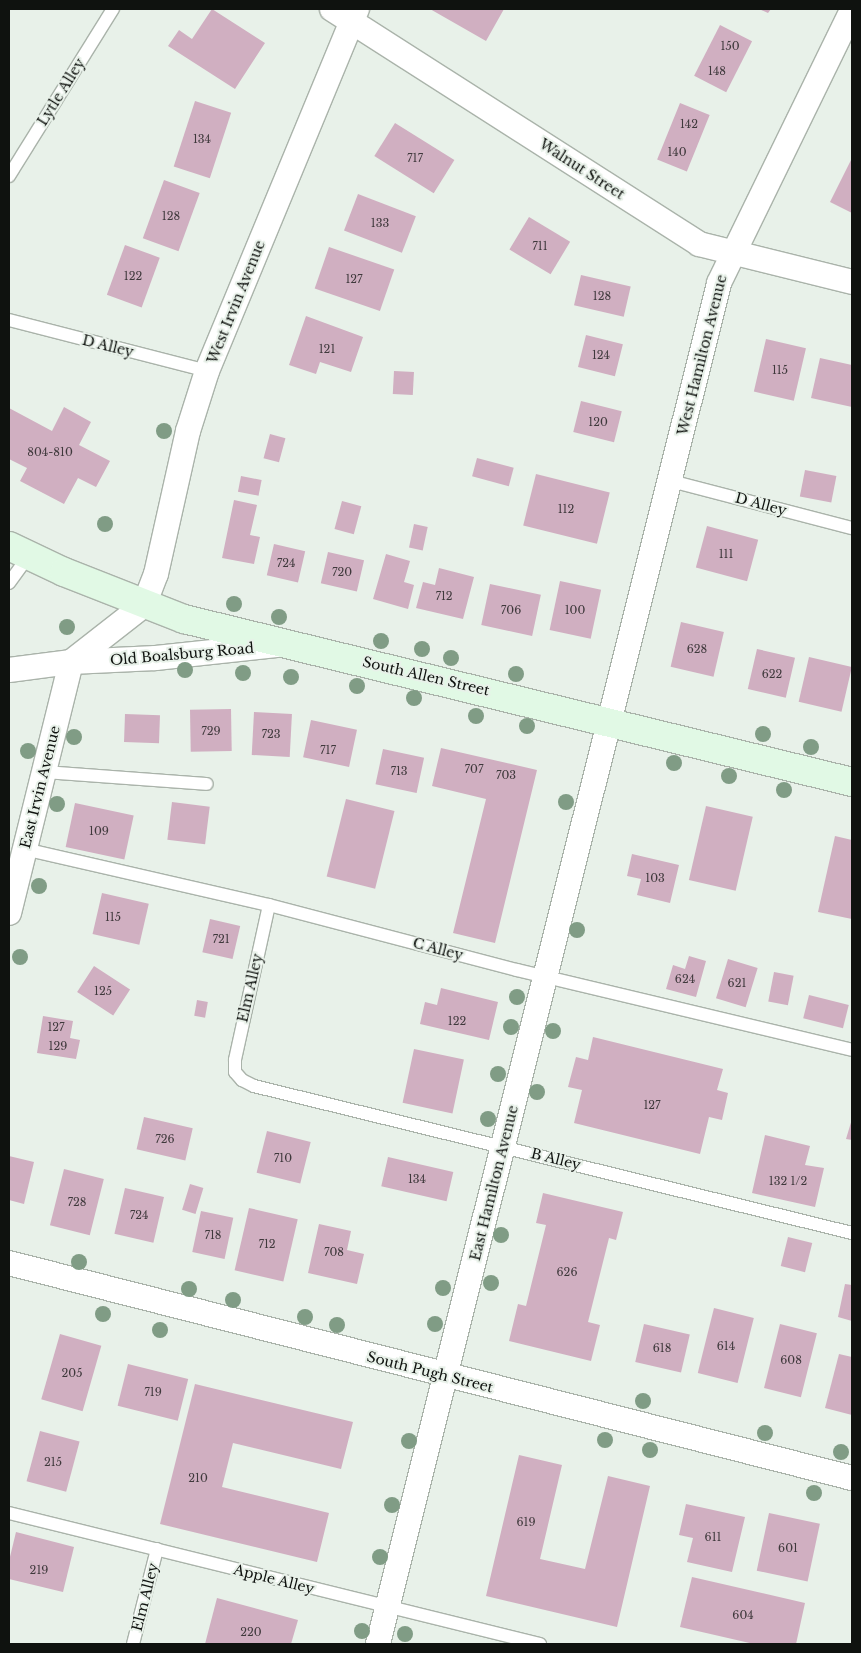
<!DOCTYPE html>
<style>
body{margin:0}
#map{position:relative;width:861px;height:1653px;overflow:hidden;background:#e8f1e9;font-family:"Libre Baskerville",serif}
div>[style]{position:absolute}
[style*='--x']{left:calc(var(--x)*1px);top:calc(var(--y)*1px);width:calc(var(--w)*1px);rotate:calc(var(--a)*1deg)}
.building>*{inset:0;background:#d0afc1;transform-origin:0 0}
.roads{filter:drop-shadow(1px 0 #aab3aa) drop-shadow(-1px 0 #aab3aa) drop-shadow(0 1px #aab3aa) drop-shadow(0 -1px #aab3aa)}
.lane>*{height:12px;margin:-6px;padding:0 6px;transform-origin:6px;border-radius:6px;background:#fff}
.street>*{height:24px;margin:-12px;padding:0 12px;transform-origin:12px;border-radius:12px;background:#fff}
.secondary>*{height:28px;margin:-14px;padding:0 14px;transform-origin:14px;border-radius:14px;background:#e1f9e5}
.trees>*{width:16px;height:16px;margin:-8px;border-radius:50%;background:#809c85}
span{translate:-50% -50%;white-space:nowrap;text-align:center;line-height:1.15;-webkit-text-stroke:4px #e8f1e9;paint-order:stroke}
.number-label{font-size:11px;color:#3f393c}
.number-label span{-webkit-text-stroke-width:0}
.street-label{font-size:14px;color:#0f120f}
.frame{position:absolute;inset:0;border:10px solid #0f120f;pointer-events:none}
</style>
<div id="map">
<div class="building">
<div style="clip-path:polygon(212px 9px,265px 43px,235px 89px,168px 46px,179px 30px,192px 39px)"></div>
<div style="clip-path:polygon(430px 9px,504px 9px,486px 41px)"></div>
<div style="clip-path:polygon(759px 9px,771px 9px,768px 13px)"></div>
<div style="left:720px;top:25px;width:36px;height:57px;rotate:27deg"></div>
<div style="left:195px;top:101px;width:38px;height:69px;rotate:18deg"></div>
<div style="left:680px;top:103px;width:32px;height:61px;rotate:22deg"></div>
<div style="left:395px;top:123px;width:70px;height:39px;rotate:32deg"></div>
<div style="clip-path:polygon(852px 158px,852px 213px,830px 202px)"></div>
<div style="left:164px;top:180px;width:38px;height:62px;rotate:20deg"></div>
<div style="left:358px;top:194px;width:62px;height:39px;rotate:21deg"></div>
<div style="left:529px;top:217px;width:48px;height:38px;rotate:31deg"></div>
<div style="left:125px;top:245px;width:37px;height:53px;rotate:20deg"></div>
<div style="left:329px;top:247px;width:69px;height:44px;rotate:19deg"></div>
<div style="left:581px;top:275px;width:51px;height:31px;rotate:13deg"></div>
<div style="clip-path:polygon(306px 316px,363px 337px,351px 372px,320px 362px,316px 374px,289px 365px)"></div>
<div style="left:586px;top:335px;width:38px;height:33px;rotate:14deg"></div>
<div style="left:766px;top:339px;width:41px;height:54px;rotate:13deg"></div>
<div style="clip-path:polygon(820px 358px,852px 365px,852px 407px,811px 398px)"></div>
<div style="left:394px;top:371px;width:20px;height:23px;rotate:3deg"></div>
<div style="left:581px;top:401px;width:42px;height:32px;rotate:14deg"></div>
<div style="clip-path:polygon(64px 407px,91px 422px,79px 445px,110px 461px,96px 487px,78px 478px,64px 504px,20px 481px,27px 468px,9px 459px,9px 408px,52px 431px)"></div>
<div style="left:270px;top:434px;width:16px;height:25px;rotate:15deg"></div>
<div style="left:477px;top:458px;width:38px;height:19px;rotate:15deg"></div>
<div style="left:805px;top:470px;width:32px;height:27px;rotate:11deg"></div>
<div style="left:536px;top:474px;width:76px;height:53px;rotate:14deg"></div>
<div style="left:241px;top:476px;width:21px;height:16px;rotate:11deg"></div>
<div style="clip-path:polygon(234px 500px,257px 505px,250px 535px,260px 537px,254px 564px,222px 558px)"></div>
<div style="left:342px;top:501px;width:20px;height:29px;rotate:15deg"></div>
<div style="left:414px;top:524px;width:14px;height:24px;rotate:12deg"></div>
<div style="left:707px;top:526px;width:53px;height:43px;rotate:15deg"></div>
<div style="left:274px;top:544px;width:32px;height:32px;rotate:13deg"></div>
<div style="left:328px;top:552px;width:37px;height:32px;rotate:13deg"></div>
<div style="clip-path:polygon(386px 554px,410px 561px,404px 582px,414px 585px,408px 609px,373px 599px)"></div>
<div style="clip-path:polygon(439px 568px,474px 577px,463px 619px,416px 608px,423px 582px,435px 585px)"></div>
<div style="left:560px;top:581px;width:42px;height:50px;rotate:12deg"></div>
<div style="left:490px;top:584px;width:52px;height:42px;rotate:12deg"></div>
<div style="left:681px;top:622px;width:44px;height:46px;rotate:13deg"></div>
<div style="left:757px;top:649px;width:39px;height:41px;rotate:13deg"></div>
<div style="left:809px;top:657px;width:44px;height:46px;rotate:13deg"></div>
<div style="left:231px;top:709px;width:42px;height:41px;rotate:89deg"></div>
<div style="left:254px;top:712px;width:38px;height:43px;rotate:3deg"></div>
<div style="left:125px;top:714px;width:35px;height:28px;rotate:2deg"></div>
<div style="left:311px;top:720px;width:47px;height:38px;rotate:12deg"></div>
<div style="clip-path:polygon(441px 748px,537px 770px,495px 943px,453px 933px,486px 799px,432px 786px)"></div>
<div style="left:383px;top:749px;width:42px;height:36px;rotate:12deg"></div>
<div style="left:346px;top:799px;width:50px;height:80px;rotate:14deg"></div>
<div style="left:172px;top:802px;width:38px;height:38px;rotate:7deg"></div>
<div style="left:75px;top:803px;width:60px;height:45px;rotate:12deg"></div>
<div style="left:706px;top:806px;width:48px;height:76px;rotate:13deg"></div>
<div style="clip-path:polygon(835px 836px,852px 840px,852px 919px,818px 912px)"></div>
<div style="clip-path:polygon(632px 854px,679px 865px,670px 903px,637px 895px,641px 879px,627px 876px)"></div>
<div style="left:102px;top:893px;width:48px;height:42px;rotate:13deg"></div>
<div style="left:210px;top:919px;width:31px;height:34px;rotate:13deg"></div>
<div style="clip-path:polygon(689px 956px,706px 961px,696px 997px,666px 989px,673px 965px,685px 969px)"></div>
<div style="left:728px;top:959px;width:31px;height:41px;rotate:17deg"></div>
<div style="left:94px;top:966px;width:43px;height:31px;rotate:33deg"></div>
<div style="left:774px;top:972px;width:20px;height:30px;rotate:11deg"></div>
<div style="clip-path:polygon(441px 988px,498px 1002px,489px 1040px,420px 1024px,425px 1002px,437px 1005px)"></div>
<div style="left:809px;top:995px;width:41px;height:24px;rotate:14deg"></div>
<div style="left:197px;top:1000px;width:11px;height:16px;rotate:10deg"></div>
<div style="clip-path:polygon(43px 1016px,73px 1021px,70px 1038px,80px 1040px,76px 1059px,37px 1053px)"></div>
<div style="clip-path:polygon(593px 1037px,723px 1069px,717px 1090px,728px 1093px,722px 1120px,709px 1117px,700px 1154px,574px 1123px,582px 1090px,568px 1087px,576px 1057px,588px 1060px)"></div>
<div style="left:414px;top:1049px;width:51px;height:55px;rotate:12deg"></div>
<div style="left:144px;top:1117px;width:50px;height:33px;rotate:13deg"></div>
<div style="clip-path:polygon(852px 1119px,852px 1140px,846px 1139px)"></div>
<div style="left:267px;top:1131px;width:45px;height:43px;rotate:14deg"></div>
<div style="clip-path:polygon(765px 1135px,810px 1146px,805px 1165px,824px 1168px,815px 1207px,752px 1193px)"></div>
<div style="clip-path:polygon(9px 1156px,34px 1162px,24px 1204px,9px 1200px)"></div>
<div style="left:388px;top:1157px;width:67px;height:30px;rotate:13deg"></div>
<div style="left:64px;top:1169px;width:41px;height:58px;rotate:14deg"></div>
<div style="left:190px;top:1184px;width:14px;height:27px;rotate:17deg"></div>
<div style="left:125px;top:1188px;width:40px;height:47px;rotate:13deg"></div>
<div style="clip-path:polygon(543px 1193px,623px 1212px,616px 1240px,609px 1238px,588px 1322px,600px 1325px,591px 1361px,509px 1341px,518px 1304px,526px 1306px,546px 1225px,536px 1223px)"></div>
<div style="left:249px;top:1208px;width:50px;height:64px;rotate:13deg"></div>
<div style="left:201px;top:1211px;width:33px;height:42px;rotate:12deg"></div>
<div style="clip-path:polygon(319px 1224px,351px 1231px,347px 1250px,364px 1254px,357px 1284px,308px 1273px)"></div>
<div style="left:788px;top:1237px;width:25px;height:30px;rotate:14deg"></div>
<div style="clip-path:polygon(845px 1284px,852px 1285px,852px 1321px,838px 1317px)"></div>
<div style="left:714px;top:1308px;width:41px;height:67px;rotate:14deg"></div>
<div style="left:644px;top:1324px;width:47px;height:39px;rotate:13deg"></div>
<div style="left:780px;top:1324px;width:38px;height:66px;rotate:14deg"></div>
<div style="left:60px;top:1334px;width:43px;height:68px;rotate:16deg"></div>
<div style="clip-path:polygon(839px 1354px,852px 1357px,852px 1415px,825px 1408px)"></div>
<div style="left:128px;top:1364px;width:62px;height:43px;rotate:14deg"></div>
<div style="clip-path:polygon(195px 1384px,353px 1422px,341px 1469px,233px 1443px,222px 1487px,329px 1513px,317px 1562px,160px 1524px)"></div>
<div style="left:40px;top:1431px;width:41px;height:52px;rotate:15deg"></div>
<div style="clip-path:polygon(519px 1455px,562px 1465px,540px 1559px,585px 1569px,608px 1476px,650px 1486px,617px 1627px,486px 1596px)"></div>
<div style="clip-path:polygon(686px 1504px,745px 1517px,732px 1572px,687px 1562px,693px 1538px,679px 1535px)"></div>
<div style="left:769px;top:1513px;width:52px;height:59px;rotate:12deg"></div>
<div style="clip-path:polygon(16px 1532px,74px 1547px,63px 1592px,9px 1579px,9px 1561px)"></div>
<div style="clip-path:polygon(692px 1577px,805px 1603px,796px 1644px,754px 1644px,680px 1627px)"></div>
<div style="clip-path:polygon(217px 1598px,298px 1620px,291px 1644px,205px 1644px)"></div>
</div>
<div class="roads">
<div class="lane">
<div style="--x:9;--y:176;--w:197;--a:-58.1"></div>
<div style="--x:9;--y:320;--w:204;--a:14.4"></div>
<div style="--x:671;--y:481;--w:187;--a:14.6"></div>
<div style="--x:9;--y:583;--w:34;--a:-54"></div>
<div style="--x:44;--y:772;--w:163;--a:4.2"></div>
<div style="--x:24;--y:849;--w:251;--a:12.9"></div>
<div style="--x:269;--y:905;--w:256;--a:14.7"></div>
<div style="--x:517;--y:970;--w:344;--a:13.4"></div>
<div style="--x:269;--y:905;--w:159;--a:102.4"></div>
<div style="--x:235;--y:1060;--w:12;--a:90"></div>
<div style="--x:235;--y:1072;--w:11;--a:49"></div>
<div style="--x:242;--y:1080;--w:13;--a:27"></div>
<div style="--x:254;--y:1086;--w:616;--a:13.81"></div>
<div style="--x:9;--y:1513;--w:547;--a:13.86"></div>
<div style="--x:133;--y:1644;--w:98;--a:-75.8"></div>
</div>
<div class="street">
<div style="--x:332;--y:9;--w:436;--a:32.6"></div>
<div style="--x:699;--y:244;--w:158;--a:13.9"></div>
<div style="--x:71;--y:662;--w:93;--a:-38"></div>
<div style="--x:144;--y:605;--w:33;--a:-69"></div>
<div style="--x:156;--y:574;--w:147;--a:-77.4"></div>
<div style="--x:188;--y:431;--w:63;--a:-72.4"></div>
<div style="--x:207;--y:371;--w:392;--a:-67.5"></div>
<div style="--x:9;--y:670;--w:63;--a:-7.4"></div>
<div style="--x:71;--y:662;--w:85;--a:-2.7"></div>
<div style="--x:156;--y:658;--w:123;--a:-6.1"></div>
<div style="--x:9;--y:913;--w:259;--a:-76.1"></div>
<div style="--x:9;--y:1263;--w:870;--a:14.31"></div>
<div style="--x:378;--y:1644;--w:1403;--a:-75.93"></div>
<div style="--x:719;--y:283;--w:304;--a:-64"></div>
</div>
<div class="secondary">
<div style="--x:9;--y:546;--w:61;--a:25.3"></div>
<div style="--x:64;--y:572;--w:129;--a:21.4"></div>
<div style="--x:184;--y:619;--w:688;--a:13.71"></div>
</div>
</div>
<div class="trees">
<div style="left:164px;top:431px"></div>
<div style="left:105px;top:524px"></div>
<div style="left:234px;top:604px"></div>
<div style="left:279px;top:617px"></div>
<div style="left:67px;top:627px"></div>
<div style="left:381px;top:641px"></div>
<div style="left:422px;top:649px"></div>
<div style="left:451px;top:658px"></div>
<div style="left:185px;top:670px"></div>
<div style="left:243px;top:673px"></div>
<div style="left:516px;top:674px"></div>
<div style="left:291px;top:677px"></div>
<div style="left:357px;top:686px"></div>
<div style="left:414px;top:698px"></div>
<div style="left:476px;top:716px"></div>
<div style="left:527px;top:726px"></div>
<div style="left:763px;top:734px"></div>
<div style="left:74px;top:737px"></div>
<div style="left:811px;top:747px"></div>
<div style="left:28px;top:751px"></div>
<div style="left:674px;top:763px"></div>
<div style="left:729px;top:776px"></div>
<div style="left:784px;top:790px"></div>
<div style="left:566px;top:802px"></div>
<div style="left:57px;top:804px"></div>
<div style="left:39px;top:886px"></div>
<div style="left:577px;top:930px"></div>
<div style="left:20px;top:957px"></div>
<div style="left:517px;top:997px"></div>
<div style="left:511px;top:1027px"></div>
<div style="left:553px;top:1031px"></div>
<div style="left:498px;top:1074px"></div>
<div style="left:537px;top:1092px"></div>
<div style="left:488px;top:1119px"></div>
<div style="left:501px;top:1235px"></div>
<div style="left:79px;top:1262px"></div>
<div style="left:491px;top:1283px"></div>
<div style="left:443px;top:1288px"></div>
<div style="left:189px;top:1289px"></div>
<div style="left:233px;top:1300px"></div>
<div style="left:103px;top:1314px"></div>
<div style="left:305px;top:1317px"></div>
<div style="left:435px;top:1324px"></div>
<div style="left:337px;top:1325px"></div>
<div style="left:160px;top:1330px"></div>
<div style="left:643px;top:1401px"></div>
<div style="left:765px;top:1433px"></div>
<div style="left:605px;top:1440px"></div>
<div style="left:409px;top:1441px"></div>
<div style="left:650px;top:1450px"></div>
<div style="left:841px;top:1452px"></div>
<div style="left:814px;top:1493px"></div>
<div style="left:392px;top:1505px"></div>
<div style="left:380px;top:1557px"></div>
<div style="left:362px;top:1631px"></div>
<div style="left:405px;top:1634px"></div>
</div>
<div class="number-label">
<span style="left:730px;top:46px">150</span>
<span style="left:717px;top:71px">148</span>
<span style="left:689px;top:124px">142</span>
<span style="left:202px;top:139px">134</span>
<span style="left:677px;top:152px">140</span>
<span style="left:415px;top:158px">717</span>
<span style="left:171px;top:216px">128</span>
<span style="left:380px;top:223px">133</span>
<span style="left:540px;top:246px">711</span>
<span style="left:133px;top:276px">122</span>
<span style="left:354px;top:279px">127</span>
<span style="left:602px;top:296px">128</span>
<span style="left:327px;top:349px">121</span>
<span style="left:601px;top:355px">124</span>
<span style="left:780px;top:370px">115</span>
<span style="left:598px;top:422px">120</span>
<span style="left:50px;top:452px">804-810</span>
<span style="left:566px;top:509px">112</span>
<span style="left:726px;top:554px">111</span>
<span style="left:286px;top:563px">724</span>
<span style="left:342px;top:572px">720</span>
<span style="left:444px;top:596px">712</span>
<span style="left:511px;top:610px">706</span>
<span style="left:575px;top:610px">100</span>
<span style="left:697px;top:649px">628</span>
<span style="left:772px;top:674px">622</span>
<span style="left:211px;top:731px">729</span>
<span style="left:271px;top:734px">723</span>
<span style="left:328px;top:750px">717</span>
<span style="left:474px;top:769px">707</span>
<span style="left:399px;top:771px">713</span>
<span style="left:506px;top:775px">703</span>
<span style="left:99px;top:831px">109</span>
<span style="left:655px;top:878px">103</span>
<span style="left:113px;top:917px">115</span>
<span style="left:221px;top:939px">721</span>
<span style="left:685px;top:979px">624</span>
<span style="left:737px;top:983px">621</span>
<span style="left:103px;top:991px">125</span>
<span style="left:457px;top:1021px">122</span>
<span style="left:56px;top:1027px">127</span>
<span style="left:58px;top:1046px">129</span>
<span style="left:652px;top:1105px">127</span>
<span style="left:165px;top:1139px">726</span>
<span style="left:283px;top:1158px">710</span>
<span style="left:417px;top:1179px">134</span>
<span style="left:788px;top:1181px">132 1/2</span>
<span style="left:77px;top:1202px">728</span>
<span style="left:139px;top:1215px">724</span>
<span style="left:213px;top:1235px">718</span>
<span style="left:267px;top:1244px">712</span>
<span style="left:334px;top:1252px">708</span>
<span style="left:567px;top:1272px">626</span>
<span style="left:726px;top:1346px">614</span>
<span style="left:662px;top:1348px">618</span>
<span style="left:791px;top:1360px">608</span>
<span style="left:72px;top:1373px">205</span>
<span style="left:153px;top:1392px">719</span>
<span style="left:53px;top:1462px">215</span>
<span style="left:198px;top:1478px">210</span>
<span style="left:526px;top:1522px">619</span>
<span style="left:713px;top:1537px">611</span>
<span style="left:788px;top:1548px">601</span>
<span style="left:39px;top:1570px">219</span>
<span style="left:743px;top:1615px">604</span>
<span style="left:251px;top:1632px">220</span>
</div>
<div class="street-label">
<span style="left:61px;top:92px;rotate:-58deg">Lytle Alley</span>
<span style="left:582px;top:169px;rotate:33deg">Walnut Street</span>
<span style="left:236px;top:302px;rotate:-68deg">West Irvin Avenue</span>
<span style="left:108px;top:346px;rotate:14deg">D Alley</span>
<span style="left:702px;top:355px;rotate:-76deg">West Hamilton Avenue</span>
<span style="left:761px;top:504px;rotate:15deg">D Alley</span>
<span style="left:182px;top:654px;rotate:-5deg">Old Boalsburg Road</span>
<span style="left:426px;top:676px;rotate:13deg">South Allen Street</span>
<span style="left:40px;top:787px;rotate:-76deg">East Irvin Avenue</span>
<span style="left:438px;top:949px;rotate:15deg">C Alley</span>
<span style="left:250px;top:988px;rotate:-77deg">Elm Alley</span>
<span style="left:556px;top:1159px;rotate:14deg">B Alley</span>
<span style="left:494px;top:1183px;rotate:-76deg">East Hamilton Avenue</span>
<span style="left:430px;top:1372px;rotate:14deg">South Pugh Street</span>
<span style="left:274px;top:1579px;rotate:14deg">Apple Alley</span>
<span style="left:145px;top:1597px;rotate:-76deg">Elm Alley</span>
</div>
<div class="frame"></div>
</div>
